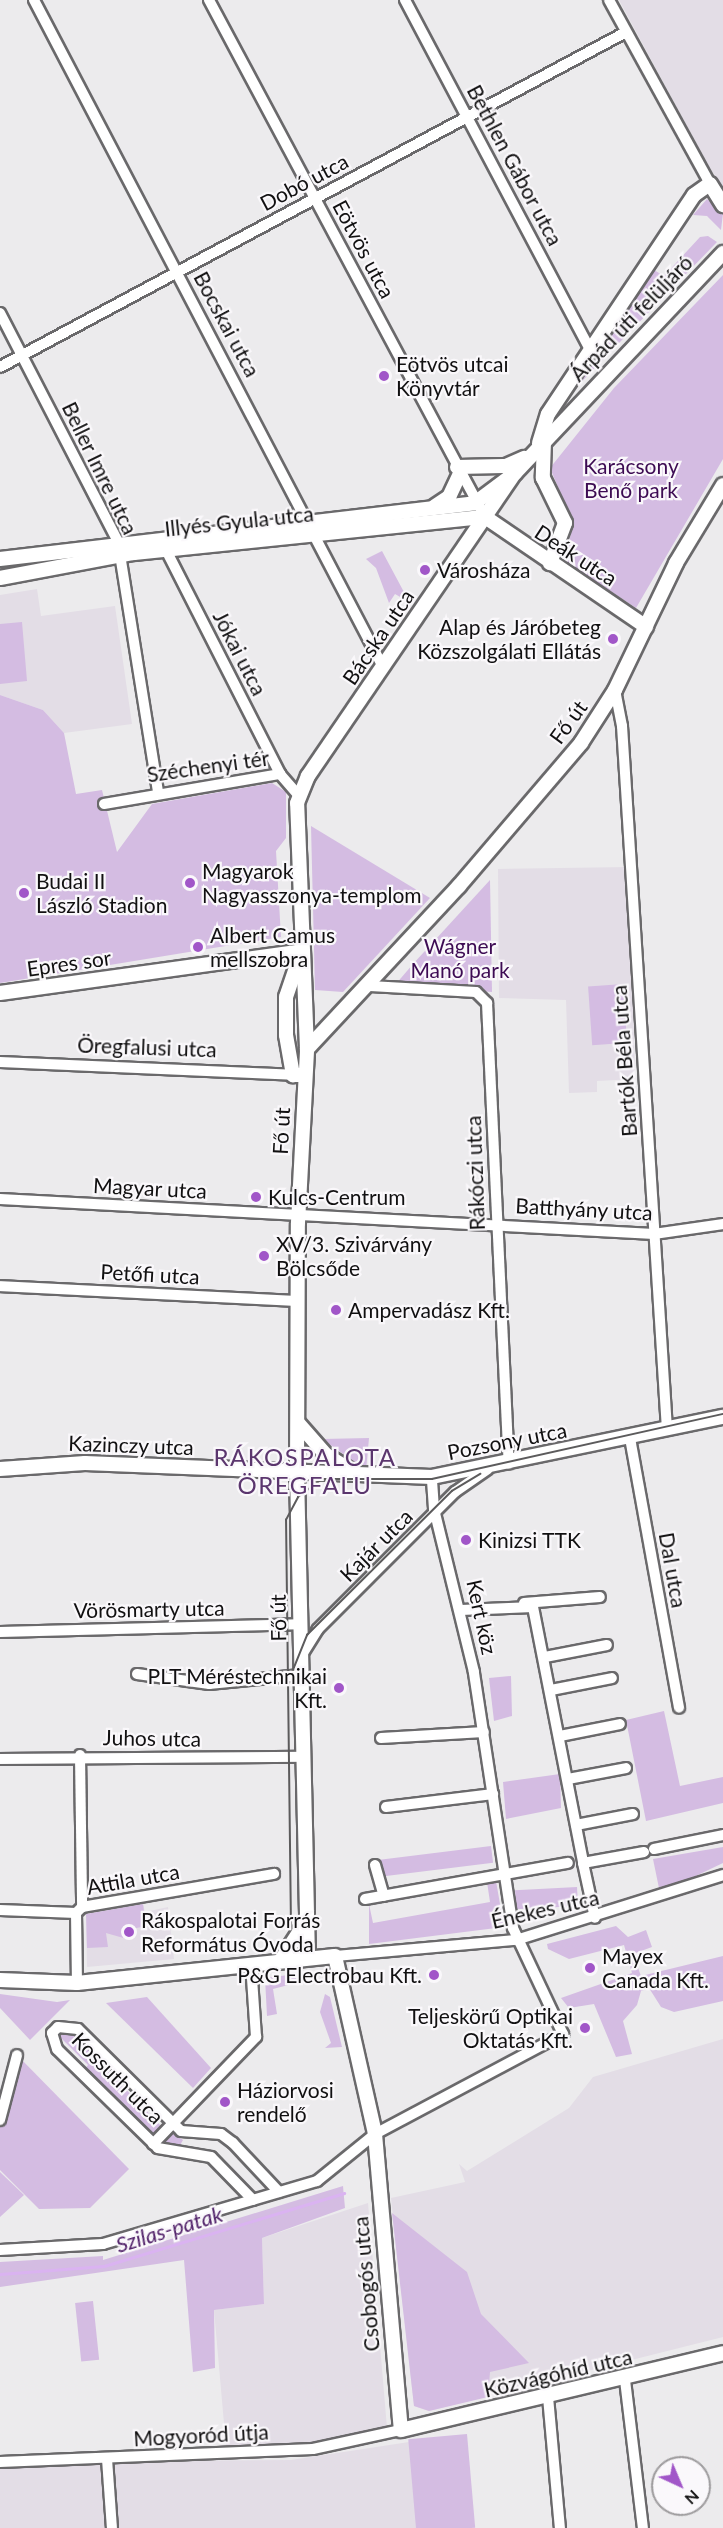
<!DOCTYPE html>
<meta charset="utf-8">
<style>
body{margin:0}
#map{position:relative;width:723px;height:2528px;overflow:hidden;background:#ecebed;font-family:Lato,sans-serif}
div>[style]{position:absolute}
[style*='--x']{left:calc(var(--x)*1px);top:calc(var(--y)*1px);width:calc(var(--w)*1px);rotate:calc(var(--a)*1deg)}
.built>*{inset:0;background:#e3dde6}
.green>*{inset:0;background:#d4bce2;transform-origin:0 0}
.stream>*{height:3px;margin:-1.5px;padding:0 1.5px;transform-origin:1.5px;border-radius:1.5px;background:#dab3f1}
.roads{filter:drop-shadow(2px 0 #6a696b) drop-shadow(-2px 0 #6a696b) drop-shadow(0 2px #6a696b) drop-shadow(0 -2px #6a696b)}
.street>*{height:10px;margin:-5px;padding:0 5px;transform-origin:5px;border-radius:5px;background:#fff}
.secondary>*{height:14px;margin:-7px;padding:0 7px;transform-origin:7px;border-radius:7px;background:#fff}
.tram>*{height:1.5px;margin:-0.75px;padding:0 0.75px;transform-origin:0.75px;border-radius:0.75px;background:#5c5b5c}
.dots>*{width:16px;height:16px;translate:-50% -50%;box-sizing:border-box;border:3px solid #faf8fb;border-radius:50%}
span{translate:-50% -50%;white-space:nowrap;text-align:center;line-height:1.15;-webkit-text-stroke:4.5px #faf8fb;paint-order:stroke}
.street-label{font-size:21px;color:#111011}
.poi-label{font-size:21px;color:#111011}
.left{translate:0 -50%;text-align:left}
.right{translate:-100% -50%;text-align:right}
.park-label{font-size:21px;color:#3d0b53}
.water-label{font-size:22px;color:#53246b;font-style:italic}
.quarter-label{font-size:24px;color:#5b366e;letter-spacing:1.5px}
.north{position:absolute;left:651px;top:2456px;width:60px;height:60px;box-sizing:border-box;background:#faf8fb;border:2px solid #9d9b9d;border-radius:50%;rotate:136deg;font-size:16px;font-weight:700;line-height:24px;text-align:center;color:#111011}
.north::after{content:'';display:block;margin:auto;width:21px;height:27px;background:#a156c8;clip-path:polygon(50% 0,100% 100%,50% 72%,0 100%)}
</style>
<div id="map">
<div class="built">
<div style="clip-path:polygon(619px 0,723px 0,723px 189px,704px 158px)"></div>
<div style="clip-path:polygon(37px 589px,41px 616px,115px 606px,132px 724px,64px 733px,43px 710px,0 695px,0 595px)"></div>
<div style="clip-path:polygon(630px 867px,635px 1079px,597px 1081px,597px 1092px,569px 1093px,566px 1000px,499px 998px,498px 869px)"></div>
<div style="clip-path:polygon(143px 1904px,145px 1912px,168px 1907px,174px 1959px,87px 1967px,86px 1914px)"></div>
<div style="clip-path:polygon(723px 2039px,723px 2337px,429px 2411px,414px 2406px,391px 2198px,465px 2182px,459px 2164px,467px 2171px,569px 2108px,593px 2077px)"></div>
<div style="clip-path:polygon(368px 2203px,387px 2428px,307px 2443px,226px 2446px,214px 2310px,264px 2304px,262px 2238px)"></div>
<div style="clip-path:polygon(409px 2442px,418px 2528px,0 2528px,0 2462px,291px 2460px)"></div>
</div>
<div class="green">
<div style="clip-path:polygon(707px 199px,723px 213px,721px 230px,707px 216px,693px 215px)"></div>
<div style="clip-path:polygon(708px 236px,717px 242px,557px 407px,654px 270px,664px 276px,700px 237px)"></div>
<div style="clip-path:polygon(723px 275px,723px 459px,636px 608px,565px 561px,573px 523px,550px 468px,614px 388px)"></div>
<div style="clip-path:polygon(382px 551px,405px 594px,402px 598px,395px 594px,389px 603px,376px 568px,366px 559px)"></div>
<div style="clip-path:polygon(22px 622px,27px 681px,0 684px,0 624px)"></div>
<div style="clip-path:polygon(0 695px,43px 710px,64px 733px,76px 794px,102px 790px,117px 852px,152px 804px,272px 783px,286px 792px,286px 838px,276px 851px,281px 937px,0 983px)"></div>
<div style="clip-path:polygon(311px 826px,430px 898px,343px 992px,315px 990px)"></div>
<div style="clip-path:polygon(490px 880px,492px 992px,395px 985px,413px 964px)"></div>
<div style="left:623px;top:984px;width:59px;height:35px;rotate:86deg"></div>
<div style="clip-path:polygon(369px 1438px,366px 1470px,322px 1439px)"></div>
<div style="clip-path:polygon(511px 1676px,512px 1716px,494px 1721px,489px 1678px)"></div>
<div style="clip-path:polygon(664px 1711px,680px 1786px,723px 1777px,723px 1803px,646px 1821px,626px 1720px)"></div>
<div style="clip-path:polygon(560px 1774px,561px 1808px,506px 1819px,503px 1782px)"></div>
<div style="left:491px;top:1846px;width:17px;height:118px;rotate:83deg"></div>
<div style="clip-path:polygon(723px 1847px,723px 1863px,660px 1893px,653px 1859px)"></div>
<div style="clip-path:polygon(496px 1881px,504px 1927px,369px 1944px,369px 1904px,373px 1923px,490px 1902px,487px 1882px)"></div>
<div style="left:577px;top:1887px;width:19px;height:62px;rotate:87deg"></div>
<div style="clip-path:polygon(143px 1904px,146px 1926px,127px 1930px,127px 1939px,106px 1933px,108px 1947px,87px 1948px,86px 1914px)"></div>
<div style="clip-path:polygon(616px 1926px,628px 1937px,646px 1930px,652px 1947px,633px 1954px,641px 1976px,723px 1956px,723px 2001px,674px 2012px,661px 2007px,649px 1988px,641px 1991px,637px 2005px,623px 2021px,632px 2054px,616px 2057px,594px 2004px,569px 2008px,561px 1998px,632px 1973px,624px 1945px,569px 1959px,548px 1949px,547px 1944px)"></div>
<div style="clip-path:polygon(296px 1974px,296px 1983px,273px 1989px,277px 2014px,267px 2016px,265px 1978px)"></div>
<div style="clip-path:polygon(0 1994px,57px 2002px,70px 2000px,30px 2040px,0 2008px)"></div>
<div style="clip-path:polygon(325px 1994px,330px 1997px,342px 2047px,325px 2048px,331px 2043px,320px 2012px)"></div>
<div style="clip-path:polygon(147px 1997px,211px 2068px,193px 2088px,106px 2003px)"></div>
<div style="clip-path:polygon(63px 2030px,71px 2032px,161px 2126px,183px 2140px,179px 2147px,153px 2137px,84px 2070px,88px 2065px,59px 2036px)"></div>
<div style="clip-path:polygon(17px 2055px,129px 2169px,90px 2208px,39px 2209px,0 2170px,0 2120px)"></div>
<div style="clip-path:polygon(0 2172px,24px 2195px,0 2217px)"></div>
<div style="clip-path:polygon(343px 2186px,345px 2208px,262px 2238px,264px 2304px,214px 2310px,215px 2368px,193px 2372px,184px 2260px,0 2287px,0 2262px,103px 2256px,103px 2260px)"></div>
<div style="clip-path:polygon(392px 2213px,467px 2272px,481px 2314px,529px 2363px,490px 2372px,488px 2397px,429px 2411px,414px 2406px)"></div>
<div style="left:93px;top:2301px;width:59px;height:18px;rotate:84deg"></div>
<div style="left:467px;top:2434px;width:94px;height:59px;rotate:85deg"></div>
</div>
<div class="stream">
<div style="--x:0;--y:2274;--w:104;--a:-4.4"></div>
<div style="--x:104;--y:2266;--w:251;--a:-16.9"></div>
</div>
<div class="roads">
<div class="street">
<div style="--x:34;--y:0;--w:753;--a:62.38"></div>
<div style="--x:209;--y:0;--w:586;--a:61.9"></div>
<div style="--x:405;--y:0;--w:395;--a:62.1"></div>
<div style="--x:609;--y:0;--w:210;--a:61.2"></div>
<div style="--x:0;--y:313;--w:258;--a:62.7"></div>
<div style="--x:118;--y:542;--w:253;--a:80.9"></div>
<div style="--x:0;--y:367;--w:710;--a:-28.15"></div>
<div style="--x:166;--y:550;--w:251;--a:63"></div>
<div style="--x:615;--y:690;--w:37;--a:79"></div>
<div style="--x:622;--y:726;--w:705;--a:86.34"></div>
<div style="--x:104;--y:804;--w:179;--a:-9.7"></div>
<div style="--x:280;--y:774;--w:29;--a:49"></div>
<div style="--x:370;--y:986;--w:106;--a:3.2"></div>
<div style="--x:476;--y:992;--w:16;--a:45"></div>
<div style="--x:487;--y:1003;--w:461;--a:87.3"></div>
<div style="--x:0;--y:1062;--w:293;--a:2.5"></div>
<div style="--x:0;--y:1199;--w:655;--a:3.06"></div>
<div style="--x:654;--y:1234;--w:70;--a:-8.2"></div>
<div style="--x:0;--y:1286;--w:297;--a:2.9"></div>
<div style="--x:630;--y:1438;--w:274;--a:79.7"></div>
<div style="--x:524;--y:1603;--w:76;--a:-4.5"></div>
<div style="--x:461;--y:1610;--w:72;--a:-2.4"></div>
<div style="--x:533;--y:1607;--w:261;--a:78.9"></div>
<div style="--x:583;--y:1863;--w:62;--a:-10.2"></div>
<div style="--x:0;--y:1632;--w:299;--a:-1.5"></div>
<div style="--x:303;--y:1653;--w:28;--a:-58"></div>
<div style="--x:318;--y:1629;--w:194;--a:-45"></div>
<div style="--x:455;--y:1492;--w:40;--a:-34.9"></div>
<div style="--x:545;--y:1657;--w:63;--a:-11"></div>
<div style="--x:137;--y:1674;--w:73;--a:7.9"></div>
<div style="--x:209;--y:1684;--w:92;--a:-5.6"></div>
<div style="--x:551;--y:1690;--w:62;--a:-11.1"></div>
<div style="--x:560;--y:1736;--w:61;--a:-11.3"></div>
<div style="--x:381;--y:1738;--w:103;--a:-3.3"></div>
<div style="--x:80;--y:1755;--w:152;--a:89.2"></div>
<div style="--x:0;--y:1759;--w:303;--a:-0.4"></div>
<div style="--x:568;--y:1779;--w:59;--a:-10.7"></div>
<div style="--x:386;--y:1807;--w:108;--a:-6.9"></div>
<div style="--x:576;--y:1825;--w:58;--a:-10.9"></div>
<div style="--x:654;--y:1849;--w:70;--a:-11.5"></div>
<div style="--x:583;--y:1863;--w:56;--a:77.7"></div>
<div style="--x:375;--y:1865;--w:32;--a:74"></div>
<div style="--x:365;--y:1899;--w:206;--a:-10.1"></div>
<div style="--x:0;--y:1910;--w:76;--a:2.3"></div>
<div style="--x:76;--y:1913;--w:8;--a:-45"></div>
<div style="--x:82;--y:1907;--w:195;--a:-9.8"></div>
<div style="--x:76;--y:1913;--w:70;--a:89.2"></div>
<div style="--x:335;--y:1956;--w:182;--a:-5.1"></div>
<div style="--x:516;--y:1940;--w:217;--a:-17.4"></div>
<div style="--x:0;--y:2120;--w:67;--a:-75.3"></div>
<div style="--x:153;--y:2144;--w:149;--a:-46.1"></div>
<div style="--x:256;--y:2037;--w:74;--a:-93.9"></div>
<div style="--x:253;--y:2200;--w:60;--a:-134.3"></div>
<div style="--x:211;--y:2157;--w:54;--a:-170.4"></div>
<div style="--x:158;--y:2148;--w:141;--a:-135.6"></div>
<div style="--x:57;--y:2049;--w:17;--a:-107"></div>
<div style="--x:52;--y:2033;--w:8;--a:-45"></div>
<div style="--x:58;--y:2027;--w:20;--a:6"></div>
<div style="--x:78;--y:2029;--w:145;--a:44.7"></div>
<div style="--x:181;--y:2131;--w:40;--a:4.3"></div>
<div style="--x:221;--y:2134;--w:15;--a:37"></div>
<div style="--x:233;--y:2143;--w:67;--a:46.8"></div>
<div style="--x:0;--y:2250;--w:103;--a:-3.3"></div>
<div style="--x:103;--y:2244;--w:223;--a:-16.4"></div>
<div style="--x:317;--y:2181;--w:75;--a:-39"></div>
<div style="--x:375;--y:2134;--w:213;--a:-28"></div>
<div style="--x:563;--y:2034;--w:117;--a:-115.3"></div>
<div style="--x:513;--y:1928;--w:259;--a:-98.7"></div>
<div style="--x:474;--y:1672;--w:168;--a:-103.8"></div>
<div style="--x:434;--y:1509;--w:32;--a:-94"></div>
<div style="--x:625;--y:2380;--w:149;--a:83.1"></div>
<div style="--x:548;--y:2397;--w:132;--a:84.8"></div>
<div style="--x:107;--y:2459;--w:69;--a:85.9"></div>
<div style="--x:0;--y:2462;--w:313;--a:-2.4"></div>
<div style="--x:313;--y:2449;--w:90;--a:-12.2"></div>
</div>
<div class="secondary">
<div style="--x:544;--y:441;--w:37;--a:92"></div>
<div style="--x:543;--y:478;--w:50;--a:63.9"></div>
<div style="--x:565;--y:523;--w:43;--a:110.6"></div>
<div style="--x:539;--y:443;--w:30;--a:-73"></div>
<div style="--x:548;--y:414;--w:263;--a:-56.3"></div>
<div style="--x:694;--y:195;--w:19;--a:-35"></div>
<div style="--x:710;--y:184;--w:25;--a:58"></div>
<div style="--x:457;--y:467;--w:49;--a:-1.2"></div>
<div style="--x:506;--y:466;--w:20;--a:-24"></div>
<div style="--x:435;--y:506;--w:17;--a:-33"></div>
<div style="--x:449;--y:497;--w:26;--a:-65"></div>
<div style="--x:485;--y:517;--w:195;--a:34.3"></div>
<div style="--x:0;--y:559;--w:478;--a:-6.7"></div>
<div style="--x:475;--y:503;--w:50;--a:-36.9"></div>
<div style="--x:515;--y:473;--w:303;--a:-46.6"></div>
<div style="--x:0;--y:578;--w:136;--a:-10.6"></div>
<div style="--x:134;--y:553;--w:353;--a:-5.9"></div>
<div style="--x:301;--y:953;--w:46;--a:108.8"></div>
<div style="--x:286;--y:997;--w:38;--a:90"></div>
<div style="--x:286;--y:1035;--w:41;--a:80.1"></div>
<div style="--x:293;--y:1075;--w:12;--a:0"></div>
<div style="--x:0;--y:993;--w:305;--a:-7.9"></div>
<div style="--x:307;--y:1049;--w:223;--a:-47"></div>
<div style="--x:459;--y:886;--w:188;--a:-49.5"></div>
<div style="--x:581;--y:743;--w:63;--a:-57.3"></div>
<div style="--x:615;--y:690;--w:141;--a:-64.3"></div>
<div style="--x:676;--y:563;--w:91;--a:-58.9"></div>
<div style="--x:299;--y:1424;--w:41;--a:48.9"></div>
<div style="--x:326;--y:1455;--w:36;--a:32"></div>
<div style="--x:0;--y:1469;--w:85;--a:-4"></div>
<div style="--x:85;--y:1463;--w:347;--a:2.3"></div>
<div style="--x:432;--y:1477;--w:297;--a:-11.7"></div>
<div style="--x:308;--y:1958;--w:485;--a:-91.3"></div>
<div style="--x:297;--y:1473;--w:250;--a:-89.8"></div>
<div style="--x:298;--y:1223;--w:174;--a:-87"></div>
<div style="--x:307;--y:1049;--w:246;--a:-92.3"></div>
<div style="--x:297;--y:803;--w:29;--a:-68"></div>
<div style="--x:308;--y:776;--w:367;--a:-55.7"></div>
<div style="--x:281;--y:1960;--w:44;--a:-57"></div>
<div style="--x:0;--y:1980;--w:77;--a:2.2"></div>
<div style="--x:77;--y:1983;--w:259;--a:-6"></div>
<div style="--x:335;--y:1956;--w:182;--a:77.3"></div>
<div style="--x:375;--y:2134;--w:297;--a:85"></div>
<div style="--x:401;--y:2430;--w:331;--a:-13.4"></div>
</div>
</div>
<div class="tram">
<div style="--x:293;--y:1670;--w:38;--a:-68"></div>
<div style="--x:307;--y:1635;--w:204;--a:-44.8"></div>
<div style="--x:452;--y:1491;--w:33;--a:-31"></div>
<div style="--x:291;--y:1927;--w:407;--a:-90.7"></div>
<div style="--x:286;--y:1520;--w:26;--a:-62"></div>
<div style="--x:298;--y:1497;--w:30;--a:-37"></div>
<div style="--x:322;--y:1479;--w:110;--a:0"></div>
<div style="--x:432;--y:1479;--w:298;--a:-12.6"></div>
</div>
<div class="dots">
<div style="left:384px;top:376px;background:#a156c8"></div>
<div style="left:425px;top:570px;background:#a156c8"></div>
<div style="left:613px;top:639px;background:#a156c8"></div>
<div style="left:190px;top:883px;background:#a156c8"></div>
<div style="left:24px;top:893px;background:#a156c8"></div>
<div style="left:198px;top:947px;background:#a156c8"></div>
<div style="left:256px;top:1197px;background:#a156c8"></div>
<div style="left:264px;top:1256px;background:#a156c8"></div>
<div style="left:336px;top:1310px;background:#a156c8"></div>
<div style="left:466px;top:1540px;background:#a156c8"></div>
<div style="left:339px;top:1688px;background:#a156c8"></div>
<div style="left:129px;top:1932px;background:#a156c8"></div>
<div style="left:590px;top:1968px;background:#a156c8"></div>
<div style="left:434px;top:1975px;background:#a156c8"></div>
<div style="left:585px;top:2028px;background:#a156c8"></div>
<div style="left:225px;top:2102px;background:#a156c8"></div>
</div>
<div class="street-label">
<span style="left:515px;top:165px;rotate:62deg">Bethlen Gábor utca</span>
<span style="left:304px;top:182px;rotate:-28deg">Dobó utca</span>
<span style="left:364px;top:249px;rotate:62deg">Eötvös utca</span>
<span style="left:631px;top:318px;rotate:-46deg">Árpád úti felüljáró</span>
<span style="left:227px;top:324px;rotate:62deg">Bocskai utca</span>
<span style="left:100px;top:468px;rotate:64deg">Beller Imre utca</span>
<span style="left:239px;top:521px;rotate:-6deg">Illyés Gyula utca</span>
<span style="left:576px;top:555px;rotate:33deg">Deák utca</span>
<span style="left:378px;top:637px;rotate:-56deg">Bácska utca</span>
<span style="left:240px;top:653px;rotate:63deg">Jókai utca</span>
<span style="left:568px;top:722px;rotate:-54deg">Fő út</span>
<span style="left:208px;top:766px;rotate:-8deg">Széchenyi tér</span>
<span style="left:69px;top:963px;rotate:-8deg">Epres sor</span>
<span style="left:147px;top:1047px;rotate:2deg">Öregfalusi utca</span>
<span style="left:624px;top:1061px;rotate:-94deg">Bartók Béla utca</span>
<span style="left:281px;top:1131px;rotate:-87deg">Fő út</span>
<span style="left:475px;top:1173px;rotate:-92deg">Rákóczi utca</span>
<span style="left:150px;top:1188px;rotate:3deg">Magyar utca</span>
<span style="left:584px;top:1209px;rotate:3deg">Batthyány utca</span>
<span style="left:150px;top:1274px;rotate:3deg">Petőfi utca</span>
<span style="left:507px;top:1441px;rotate:-11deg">Pozsony utca</span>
<span style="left:131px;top:1445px;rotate:2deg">Kazinczy utca</span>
<span style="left:376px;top:1545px;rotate:-45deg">Kajár utca</span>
<span style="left:673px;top:1570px;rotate:80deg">Dal utca</span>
<span style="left:149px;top:1609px;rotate:-1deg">Vörösmarty utca</span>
<span style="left:482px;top:1617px;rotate:78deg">Kert köz</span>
<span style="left:278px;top:1618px;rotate:-91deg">Fő út</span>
<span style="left:152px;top:1738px;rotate:1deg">Juhos utca</span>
<span style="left:133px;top:1879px;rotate:-10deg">Attila utca</span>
<span style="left:545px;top:1909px;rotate:-13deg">Énekes utca</span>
<span style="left:118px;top:2078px;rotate:45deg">Kossuth utca</span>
<span style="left:366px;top:2284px;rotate:-95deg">Csobogós utca</span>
<span style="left:558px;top:2373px;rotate:-13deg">Közvágóhíd utca</span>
<span style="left:201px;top:2435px;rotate:-3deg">Mogyoród útja</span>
</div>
<div class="poi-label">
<span class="left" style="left:396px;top:376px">Eötvös utcai<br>Könyvtár</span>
<span class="left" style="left:437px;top:570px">Városháza</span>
<span class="right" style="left:601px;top:639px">Alap és Járóbeteg<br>Közszolgálati Ellátás</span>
<span class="left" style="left:202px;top:883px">Magyarok<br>Nagyasszonya-templom</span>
<span class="left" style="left:36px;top:893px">Budai II<br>László Stadion</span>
<span class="left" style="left:210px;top:947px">Albert Camus<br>mellszobra</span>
<span class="left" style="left:268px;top:1197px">Kulcs-Centrum</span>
<span class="left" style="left:276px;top:1256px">XV/3. Szivárvány<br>Bölcsőde</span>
<span class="left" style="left:348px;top:1310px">Ampervadász Kft.</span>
<span class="left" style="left:478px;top:1540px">Kinizsi TTK</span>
<span class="right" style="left:327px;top:1688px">PLT Méréstechnikai<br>Kft.</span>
<span class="left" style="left:141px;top:1932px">Rákospalotai Forrás<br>Református Óvoda</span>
<span class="left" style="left:602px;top:1968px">Mayex<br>Canada Kft.</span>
<span class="right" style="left:422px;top:1975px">P&amp;G Electrobau Kft.</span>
<span class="right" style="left:573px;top:2028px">Teljeskörű Optikai<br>Oktatás Kft.</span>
<span class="left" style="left:237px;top:2102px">Háziorvosi<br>rendelő</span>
</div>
<div class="park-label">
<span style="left:631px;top:478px">Karácsony<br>Benő park</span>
<span style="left:460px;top:958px">Wágner<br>Manó park</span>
</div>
<div class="water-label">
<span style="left:169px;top:2229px;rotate:-17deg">Szilas-patak</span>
</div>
<div class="quarter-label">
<span style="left:305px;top:1471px">RÁKOSPALOTA<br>ÖREGFALU</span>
</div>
<div class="north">N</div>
</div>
